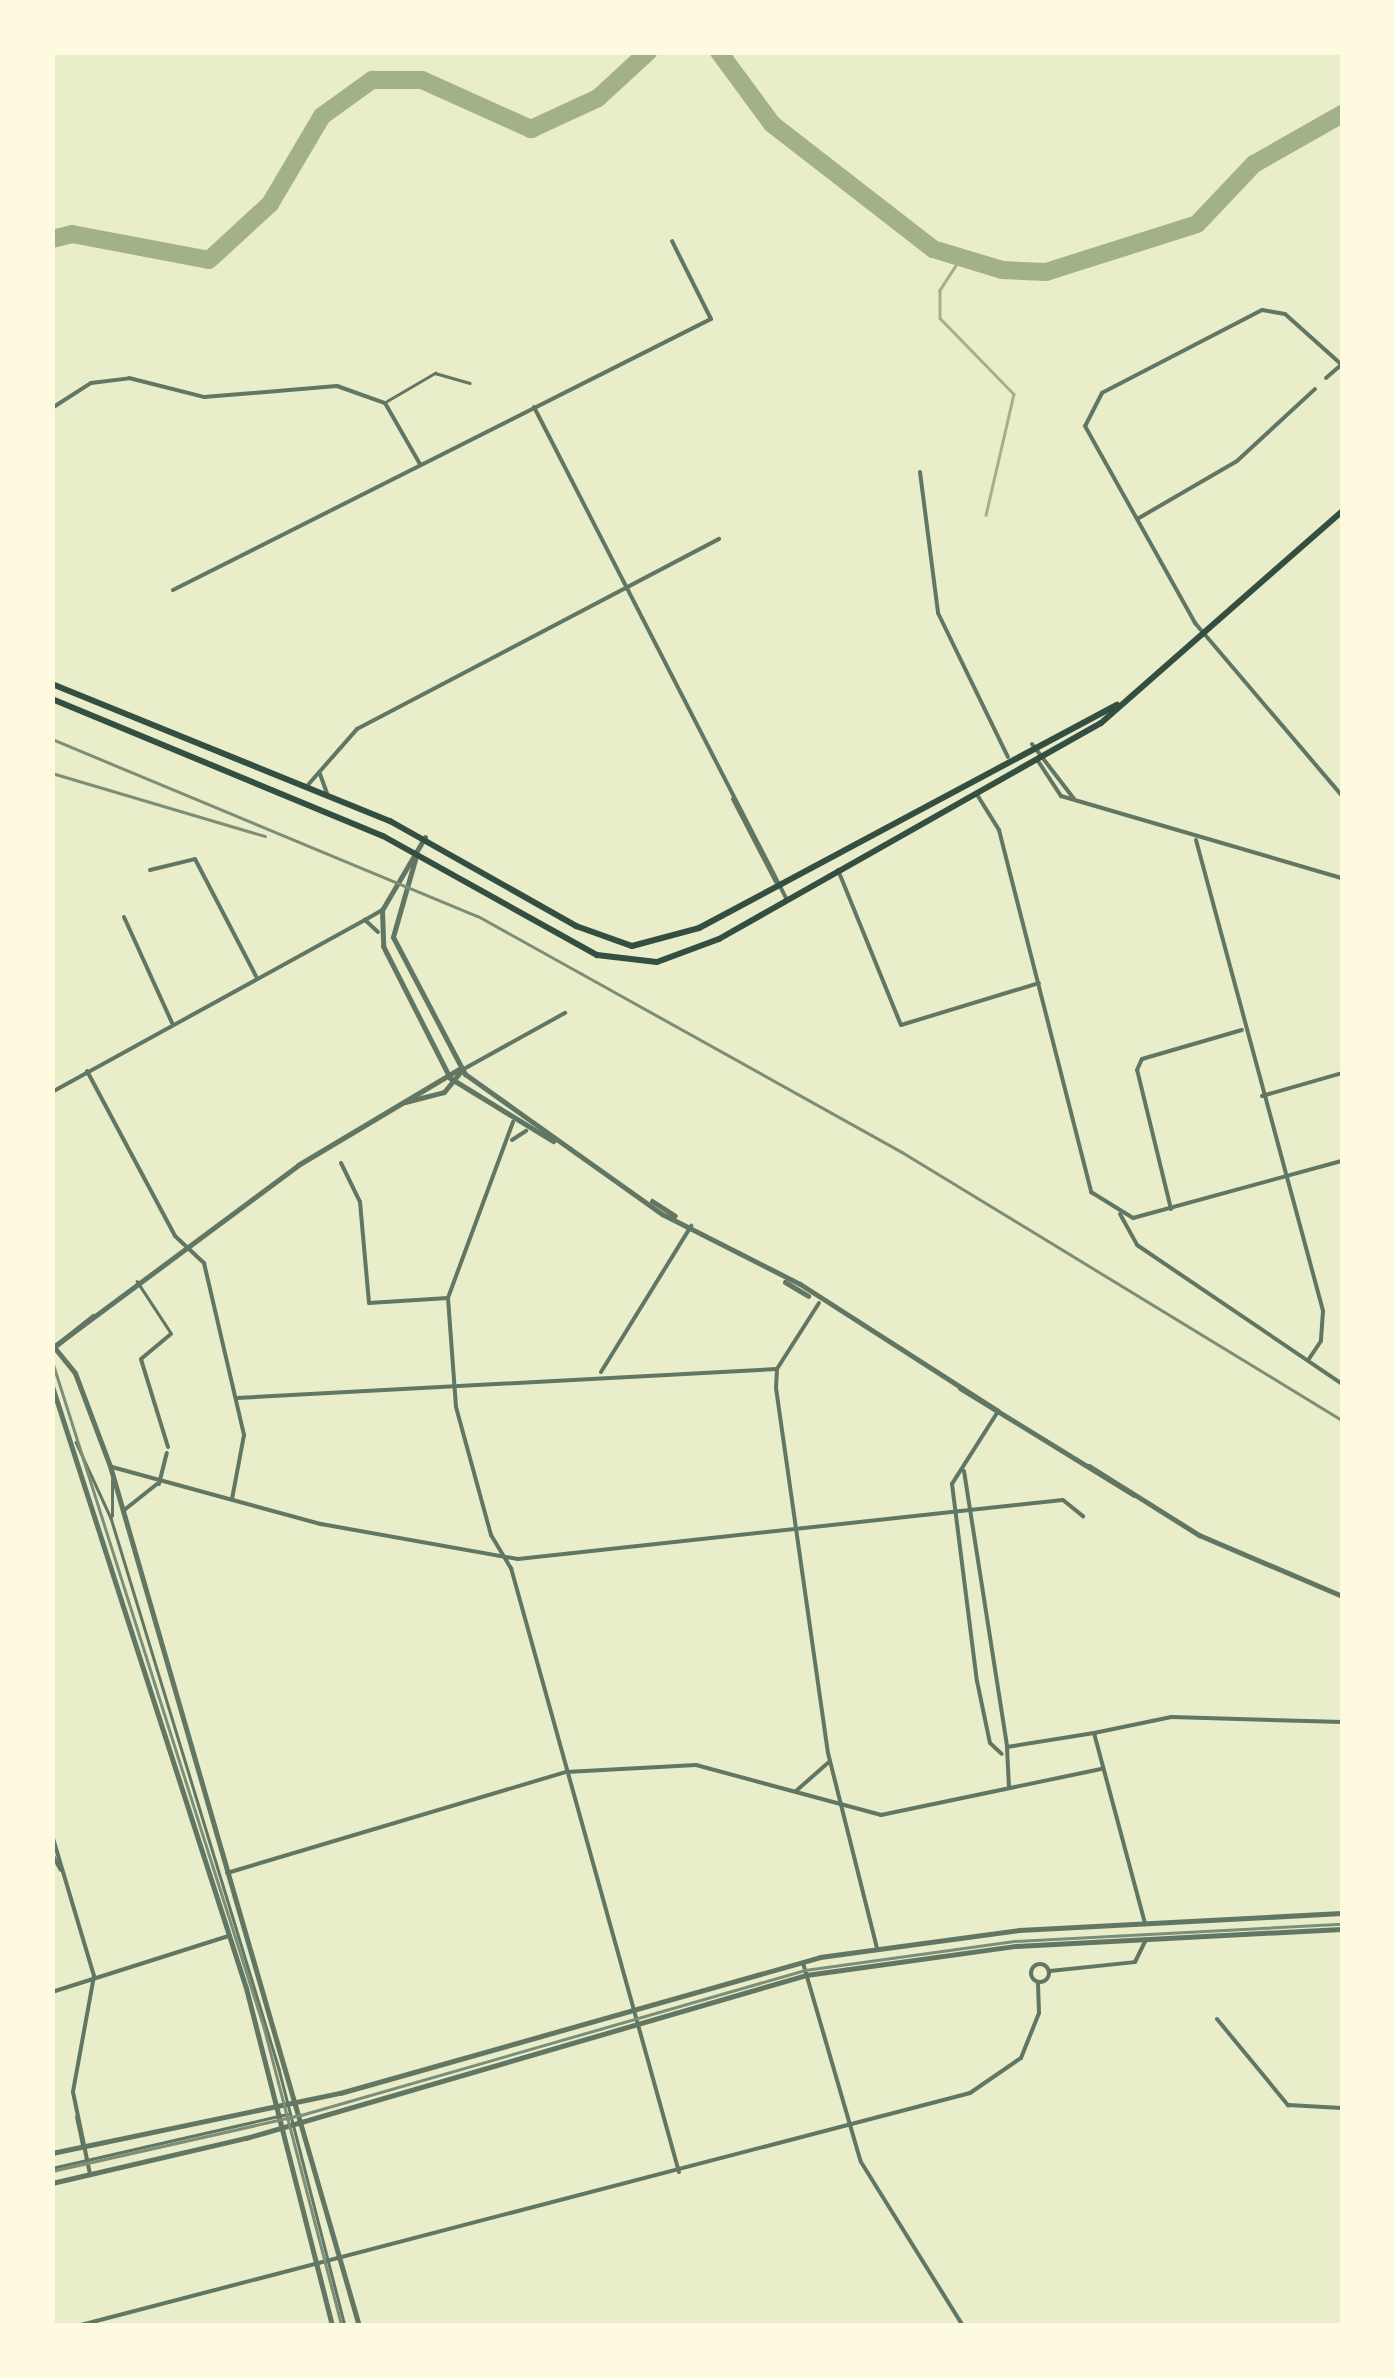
<!DOCTYPE html>
<style>
body{margin:0}
#map{position:relative;width:1395px;height:2378px;overflow:hidden;background:#e9edc9;font-family:"IBM Plex Sans",sans-serif}
div>[style]{position:absolute}
[style*='--x']{left:calc(var(--x)*1px);top:calc(var(--y)*1px);width:calc(var(--w)*1px);rotate:calc(var(--a)*1deg)}
.stream>*{height:2.5px;margin:-1.25px;padding:0 1.25px;transform-origin:1.25px;border-radius:1.25px;background:#a3b18a}
.river>*{height:18px;margin:-9px;padding:0 9px;transform-origin:9px;border-radius:9px;background:#a3b18a}
.service>*{height:2.5px;margin:-1.25px;padding:0 1.25px;transform-origin:1.25px;border-radius:1.25px;background:#617663}
.minor>*{height:4px;margin:-2px;padding:0 2px;transform-origin:2px;border-radius:2px;background:#617663}
.minor>.ring{margin:-2px;padding:0;box-sizing:content-box;background:none;border:4px solid #617663;border-radius:50%}
.tertiary>*{height:5px;margin:-2.5px;padding:0 2.5px;transform-origin:2.5px;border-radius:2.5px;background:#617663}
.secondary>*{height:6px;margin:-3px;padding:0 3px;transform-origin:3px;border-radius:3px;background:#344e41}
.tram>*{height:2.5px;margin:-1.25px;padding:0 1.25px;transform-origin:1.25px;border-radius:1.25px;background:#7c8e77}
.rail>*{height:2.5px;margin:-1.25px;padding:0 1.25px;transform-origin:1.25px;border-radius:1.25px;background:#7c8e77}
span{translate:-50% -50%;white-space:nowrap;text-align:center;line-height:1.15;-webkit-text-stroke:8px #fefae0;paint-order:stroke}
.frame{position:absolute;inset:0;border:55px solid #fefae0;pointer-events:none}
</style>
<div id="map">
<div class="stream">
<div style="--x:959;--y:261;--w:35;--a:123"></div>
<div style="--x:940;--y:290;--w:28;--a:90"></div>
<div style="--x:940;--y:318;--w:106;--a:45.8"></div>
<div style="--x:1014;--y:394;--w:124;--a:103"></div>
</div>
<div class="river">
<div style="--x:719;--y:52;--w:89;--a:53.6"></div>
<div style="--x:772;--y:124;--w:204;--a:37.8"></div>
<div style="--x:933;--y:249;--w:72;--a:16.9"></div>
<div style="--x:1002;--y:270;--w:44;--a:2.6"></div>
<div style="--x:1046;--y:272;--w:158;--a:-17.6"></div>
<div style="--x:1197;--y:224;--w:83;--a:-46.5"></div>
<div style="--x:1254;--y:164;--w:101;--a:-29.6"></div>
<div style="--x:52;--y:239;--w:21;--a:-14"></div>
<div style="--x:72;--y:234;--w:139;--a:10.7"></div>
<div style="--x:209;--y:260;--w:83;--a:-42.6"></div>
<div style="--x:270;--y:204;--w:102;--a:-59.4"></div>
<div style="--x:322;--y:116;--w:62;--a:-35.8"></div>
<div style="--x:372;--y:80;--w:50;--a:0"></div>
<div style="--x:422;--y:80;--w:120;--a:24.2"></div>
<div style="--x:531;--y:129;--w:74;--a:-24.8"></div>
<div style="--x:598;--y:98;--w:68;--a:-42.6"></div>
</div>
<div class="service">
<div style="--x:387;--y:401;--w:56;--a:-30.3"></div>
<div style="--x:435;--y:373;--w:36;--a:16"></div>
<div style="--x:137;--y:1281;--w:62;--a:56.8"></div>
<div style="--x:76;--y:1442;--w:84;--a:65.3"></div>
<div style="--x:111;--y:1518;--w:576;--a:73.04"></div>
<div style="--x:279;--y:2069;--w:265;--a:75.6"></div>
<div style="--x:112;--y:1516;--w:36;--a:-90"></div>
<div style="--x:52;--y:2168;--w:241;--a:-12.9"></div>
</div>
<div class="minor">
<div style="--x:1342;--y:365;--w:76;--a:-138.2"></div>
<div style="--x:1285;--y:314;--w:23;--a:-170"></div>
<div style="--x:1262;--y:310;--w:180;--a:152.6"></div>
<div style="--x:1102;--y:393;--w:37;--a:117"></div>
<div style="--x:1085;--y:426;--w:226;--a:60.8"></div>
<div style="--x:1195;--y:623;--w:227;--a:49.6"></div>
<div style="--x:1326;--y:378;--w:21;--a:-41"></div>
<div style="--x:534;--y:407;--w:554;--a:62.83"></div>
<div style="--x:52;--y:408;--w:46;--a:-32.7"></div>
<div style="--x:91;--y:383;--w:38;--a:-7"></div>
<div style="--x:129;--y:378;--w:77;--a:14.2"></div>
<div style="--x:204;--y:397;--w:133;--a:-4.7"></div>
<div style="--x:337;--y:386;--w:51;--a:19.5"></div>
<div style="--x:385;--y:403;--w:70;--a:60.2"></div>
<div style="--x:920;--y:472;--w:142;--a:82.7"></div>
<div style="--x:938;--y:613;--w:160;--a:64.1"></div>
<div style="--x:1139;--y:518;--w:113;--a:-30.2"></div>
<div style="--x:1237;--y:461;--w:106;--a:-42.7"></div>
<div style="--x:173;--y:590;--w:602;--a:-26.74"></div>
<div style="--x:711;--y:319;--w:87;--a:-116.6"></div>
<div style="--x:1032;--y:744;--w:69;--a:52.6"></div>
<div style="--x:1038;--y:761;--w:42;--a:56.7"></div>
<div style="--x:1061;--y:796;--w:293;--a:16.3"></div>
<div style="--x:320;--y:774;--w:20;--a:70"></div>
<div style="--x:307;--y:786;--w:76;--a:-48.7"></div>
<div style="--x:357;--y:729;--w:409;--a:-27.7"></div>
<div style="--x:976;--y:793;--w:44;--a:58.1"></div>
<div style="--x:999;--y:830;--w:374;--a:75.7"></div>
<div style="--x:1091;--y:1192;--w:49;--a:31.8"></div>
<div style="--x:1133;--y:1218;--w:217;--a:-15.3"></div>
<div style="--x:733;--y:799;--w:93;--a:62.6"></div>
<div style="--x:1196;--y:840;--w:488;--a:74.9"></div>
<div style="--x:1323;--y:1311;--w:30;--a:94"></div>
<div style="--x:1321;--y:1341;--w:23;--a:124"></div>
<div style="--x:150;--y:870;--w:46;--a:-13.7"></div>
<div style="--x:195;--y:859;--w:132;--a:62.5"></div>
<div style="--x:838;--y:870;--w:167;--a:67.9"></div>
<div style="--x:901;--y:1025;--w:144;--a:-16.9"></div>
<div style="--x:124;--y:917;--w:116;--a:65.6"></div>
<div style="--x:378;--y:932;--w:18;--a:-137"></div>
<div style="--x:365;--y:920;--w:20;--a:-30"></div>
<div style="--x:462;--y:1070;--w:118;--a:-29"></div>
<div style="--x:87;--y:1071;--w:187;--a:61.9"></div>
<div style="--x:175;--y:1236;--w:40;--a:43"></div>
<div style="--x:204;--y:1263;--w:177;--a:76.9"></div>
<div style="--x:244;--y:1435;--w:65;--a:100.6"></div>
<div style="--x:52;--y:1092;--w:357;--a:-28.8"></div>
<div style="--x:1262;--y:1096;--w:83;--a:-16"></div>
<div style="--x:513;--y:1122;--w:188;--a:110.3"></div>
<div style="--x:448;--y:1298;--w:109;--a:85.8"></div>
<div style="--x:456;--y:1407;--w:133;--a:74.7"></div>
<div style="--x:491;--y:1535;--w:39;--a:59"></div>
<div style="--x:511;--y:1568;--w:627;--a:74.46"></div>
<div style="--x:512;--y:1140;--w:17;--a:-33"></div>
<div style="--x:341;--y:1163;--w:43;--a:64"></div>
<div style="--x:360;--y:1202;--w:101;--a:84.9"></div>
<div style="--x:369;--y:1303;--w:79;--a:-3.6"></div>
<div style="--x:1171;--y:1209;--w:143;--a:-103.7"></div>
<div style="--x:1137;--y:1070;--w:12;--a:-66"></div>
<div style="--x:1142;--y:1059;--w:104;--a:-16.2"></div>
<div style="--x:1120;--y:1214;--w:35;--a:61"></div>
<div style="--x:1137;--y:1245;--w:248;--a:34.1"></div>
<div style="--x:819;--y:1303;--w:78;--a:122.5"></div>
<div style="--x:777;--y:1369;--w:19;--a:93"></div>
<div style="--x:776;--y:1388;--w:369;--a:81.9"></div>
<div style="--x:828;--y:1753;--w:201;--a:75.9"></div>
<div style="--x:601;--y:1372;--w:172;--a:-58.3"></div>
<div style="--x:237;--y:1398;--w:540;--a:-3.08"></div>
<div style="--x:997;--y:1413;--w:84;--a:122.4"></div>
<div style="--x:952;--y:1484;--w:199;--a:82.8"></div>
<div style="--x:977;--y:1681;--w:63;--a:78.2"></div>
<div style="--x:990;--y:1743;--w:16;--a:43"></div>
<div style="--x:168;--y:1447;--w:92;--a:-107.1"></div>
<div style="--x:141;--y:1359;--w:39;--a:-40"></div>
<div style="--x:112;--y:1467;--w:217;--a:15.3"></div>
<div style="--x:321;--y:1524;--w:200;--a:10.1"></div>
<div style="--x:518;--y:1559;--w:548;--a:-6.18"></div>
<div style="--x:1063;--y:1500;--w:26;--a:39"></div>
<div style="--x:964;--y:1471;--w:279;--a:81.1"></div>
<div style="--x:159;--y:1484;--w:32;--a:-76"></div>
<div style="--x:123;--y:1511;--w:43;--a:-38.5"></div>
<div style="--x:1094;--y:1733;--w:79;--a:-11.7"></div>
<div style="--x:1171;--y:1717;--w:171;--a:1.7"></div>
<div style="--x:1094;--y:1733;--w:198;--a:75"></div>
<div style="--x:1009;--y:1788;--w:41;--a:-92.8"></div>
<div style="--x:1007;--y:1747;--w:88;--a:-9.1"></div>
<div style="--x:796;--y:1791;--w:45;--a:-41.4"></div>
<div style="--x:52;--y:1835;--w:147;--a:73.4"></div>
<div style="--x:94;--y:1976;--w:118;--a:100.3"></div>
<div style="--x:73;--y:2092;--w:84;--a:78.3"></div>
<div style="--x:52;--y:1854;--w:18;--a:61"></div>
<div style="--x:227;--y:1873;--w:354;--a:-16.6"></div>
<div style="--x:566;--y:1772;--w:130;--a:-3.1"></div>
<div style="--x:696;--y:1765;--w:192;--a:15.1"></div>
<div style="--x:881;--y:1815;--w:226;--a:-11.8"></div>
<div style="--x:803;--y:1963;--w:207;--a:73.8"></div>
<div style="--x:861;--y:2162;--w:193;--a:58.1"></div>
<div class="ring" style="left:1031px;top:1964px;width:14px;height:14px"></div>
<div style="--x:1050;--y:1971;--w:85;--a:-6"></div>
<div style="--x:1135;--y:1962;--w:25;--a:-64"></div>
<div style="--x:52;--y:1992;--w:186;--a:-17.6"></div>
<div style="--x:1217;--y:2019;--w:112;--a:50.5"></div>
<div style="--x:1288;--y:2105;--w:54;--a:3.2"></div>
<div style="--x:77;--y:2117;--w:30;--a:78"></div>
<div style="--x:77;--y:2326;--w:923;--a:-14.62"></div>
<div style="--x:970;--y:2093;--w:62;--a:-34.5"></div>
<div style="--x:1021;--y:2058;--w:48;--a:-68.2"></div>
<div style="--x:1039;--y:2013;--w:31;--a:-92"></div>
</div>
<div class="tertiary">
<div style="--x:425;--y:837;--w:85;--a:120.5"></div>
<div style="--x:382;--y:910;--w:36;--a:88"></div>
<div style="--x:383;--y:946;--w:148;--a:63.1"></div>
<div style="--x:450;--y:1078;--w:121;--a:31.5"></div>
<div style="--x:416;--y:856;--w:84;--a:105.9"></div>
<div style="--x:393;--y:937;--w:155;--a:62.3"></div>
<div style="--x:465;--y:1074;--w:242;--a:35.4"></div>
<div style="--x:662;--y:1214;--w:155;--a:26.9"></div>
<div style="--x:800;--y:1284;--w:235;--a:32.7"></div>
<div style="--x:405;--y:1102;--w:40;--a:-14.4"></div>
<div style="--x:444;--y:1092;--w:28;--a:-51"></div>
<div style="--x:652;--y:1201;--w:27;--a:33"></div>
<div style="--x:785;--y:1282;--w:27;--a:31"></div>
<div style="--x:54;--y:1347;--w:33;--a:51"></div>
<div style="--x:75;--y:1373;--w:99;--a:69.4"></div>
<div style="--x:110;--y:1466;--w:895;--a:73.85"></div>
<div style="--x:54;--y:1347;--w:50;--a:-38.5"></div>
<div style="--x:52;--y:1348;--w:307;--a:-36.6"></div>
<div style="--x:298;--y:1165;--w:187;--a:-30.8"></div>
<div style="--x:52;--y:1386;--w:632;--a:72.14"></div>
<div style="--x:246;--y:1988;--w:349;--a:75.7"></div>
<div style="--x:960;--y:1388;--w:204;--a:31.6"></div>
<div style="--x:1089;--y:1466;--w:130;--a:32.1"></div>
<div style="--x:1199;--y:1535;--w:155;--a:23.1"></div>
<div style="--x:52;--y:2153;--w:294;--a:-11.8"></div>
<div style="--x:340;--y:2093;--w:499;--a:-15.8"></div>
<div style="--x:820;--y:1957;--w:201;--a:-7.7"></div>
<div style="--x:1019;--y:1930;--w:323;--a:-3"></div>
<div style="--x:52;--y:2183;--w:199;--a:-13.1"></div>
<div style="--x:246;--y:2138;--w:583;--a:-16.23"></div>
<div style="--x:806;--y:1975;--w:212;--a:-7.9"></div>
<div style="--x:1016;--y:1946;--w:326;--a:-3"></div>
</div>
<div class="secondary">
<div style="--x:52;--y:684;--w:365;--a:22.1"></div>
<div style="--x:390;--y:821;--w:214;--a:29.4"></div>
<div style="--x:576;--y:926;--w:59;--a:19.7"></div>
<div style="--x:632;--y:946;--w:69;--a:-15"></div>
<div style="--x:699;--y:928;--w:474;--a:-28.1"></div>
<div style="--x:52;--y:699;--w:358;--a:22.5"></div>
<div style="--x:383;--y:836;--w:245;--a:29.1"></div>
<div style="--x:597;--y:955;--w:60;--a:6.7"></div>
<div style="--x:657;--y:962;--w:66;--a:-20.4"></div>
<div style="--x:719;--y:939;--w:439;--a:-29.5"></div>
<div style="--x:1101;--y:723;--w:321;--a:-41.3"></div>
</div>
<div class="tram">
<div style="--x:52;--y:1360;--w:700;--a:72.37"></div>
<div style="--x:264;--y:2027;--w:309;--a:75.4"></div>
<div style="--x:52;--y:2171;--w:255;--a:-12.7"></div>
<div style="--x:301;--y:2115;--w:524;--a:-16.05"></div>
<div style="--x:805;--y:1970;--w:211;--a:-7.9"></div>
<div style="--x:1014;--y:1941;--w:328;--a:-3"></div>
</div>
<div class="rail">
<div style="--x:52;--y:739;--w:461;--a:22.6"></div>
<div style="--x:478;--y:916;--w:485;--a:29.1"></div>
<div style="--x:902;--y:1152;--w:515;--a:31.35"></div>
<div style="--x:52;--y:773;--w:222;--a:16.5"></div>
</div>
<div class="frame"></div>
</div>
